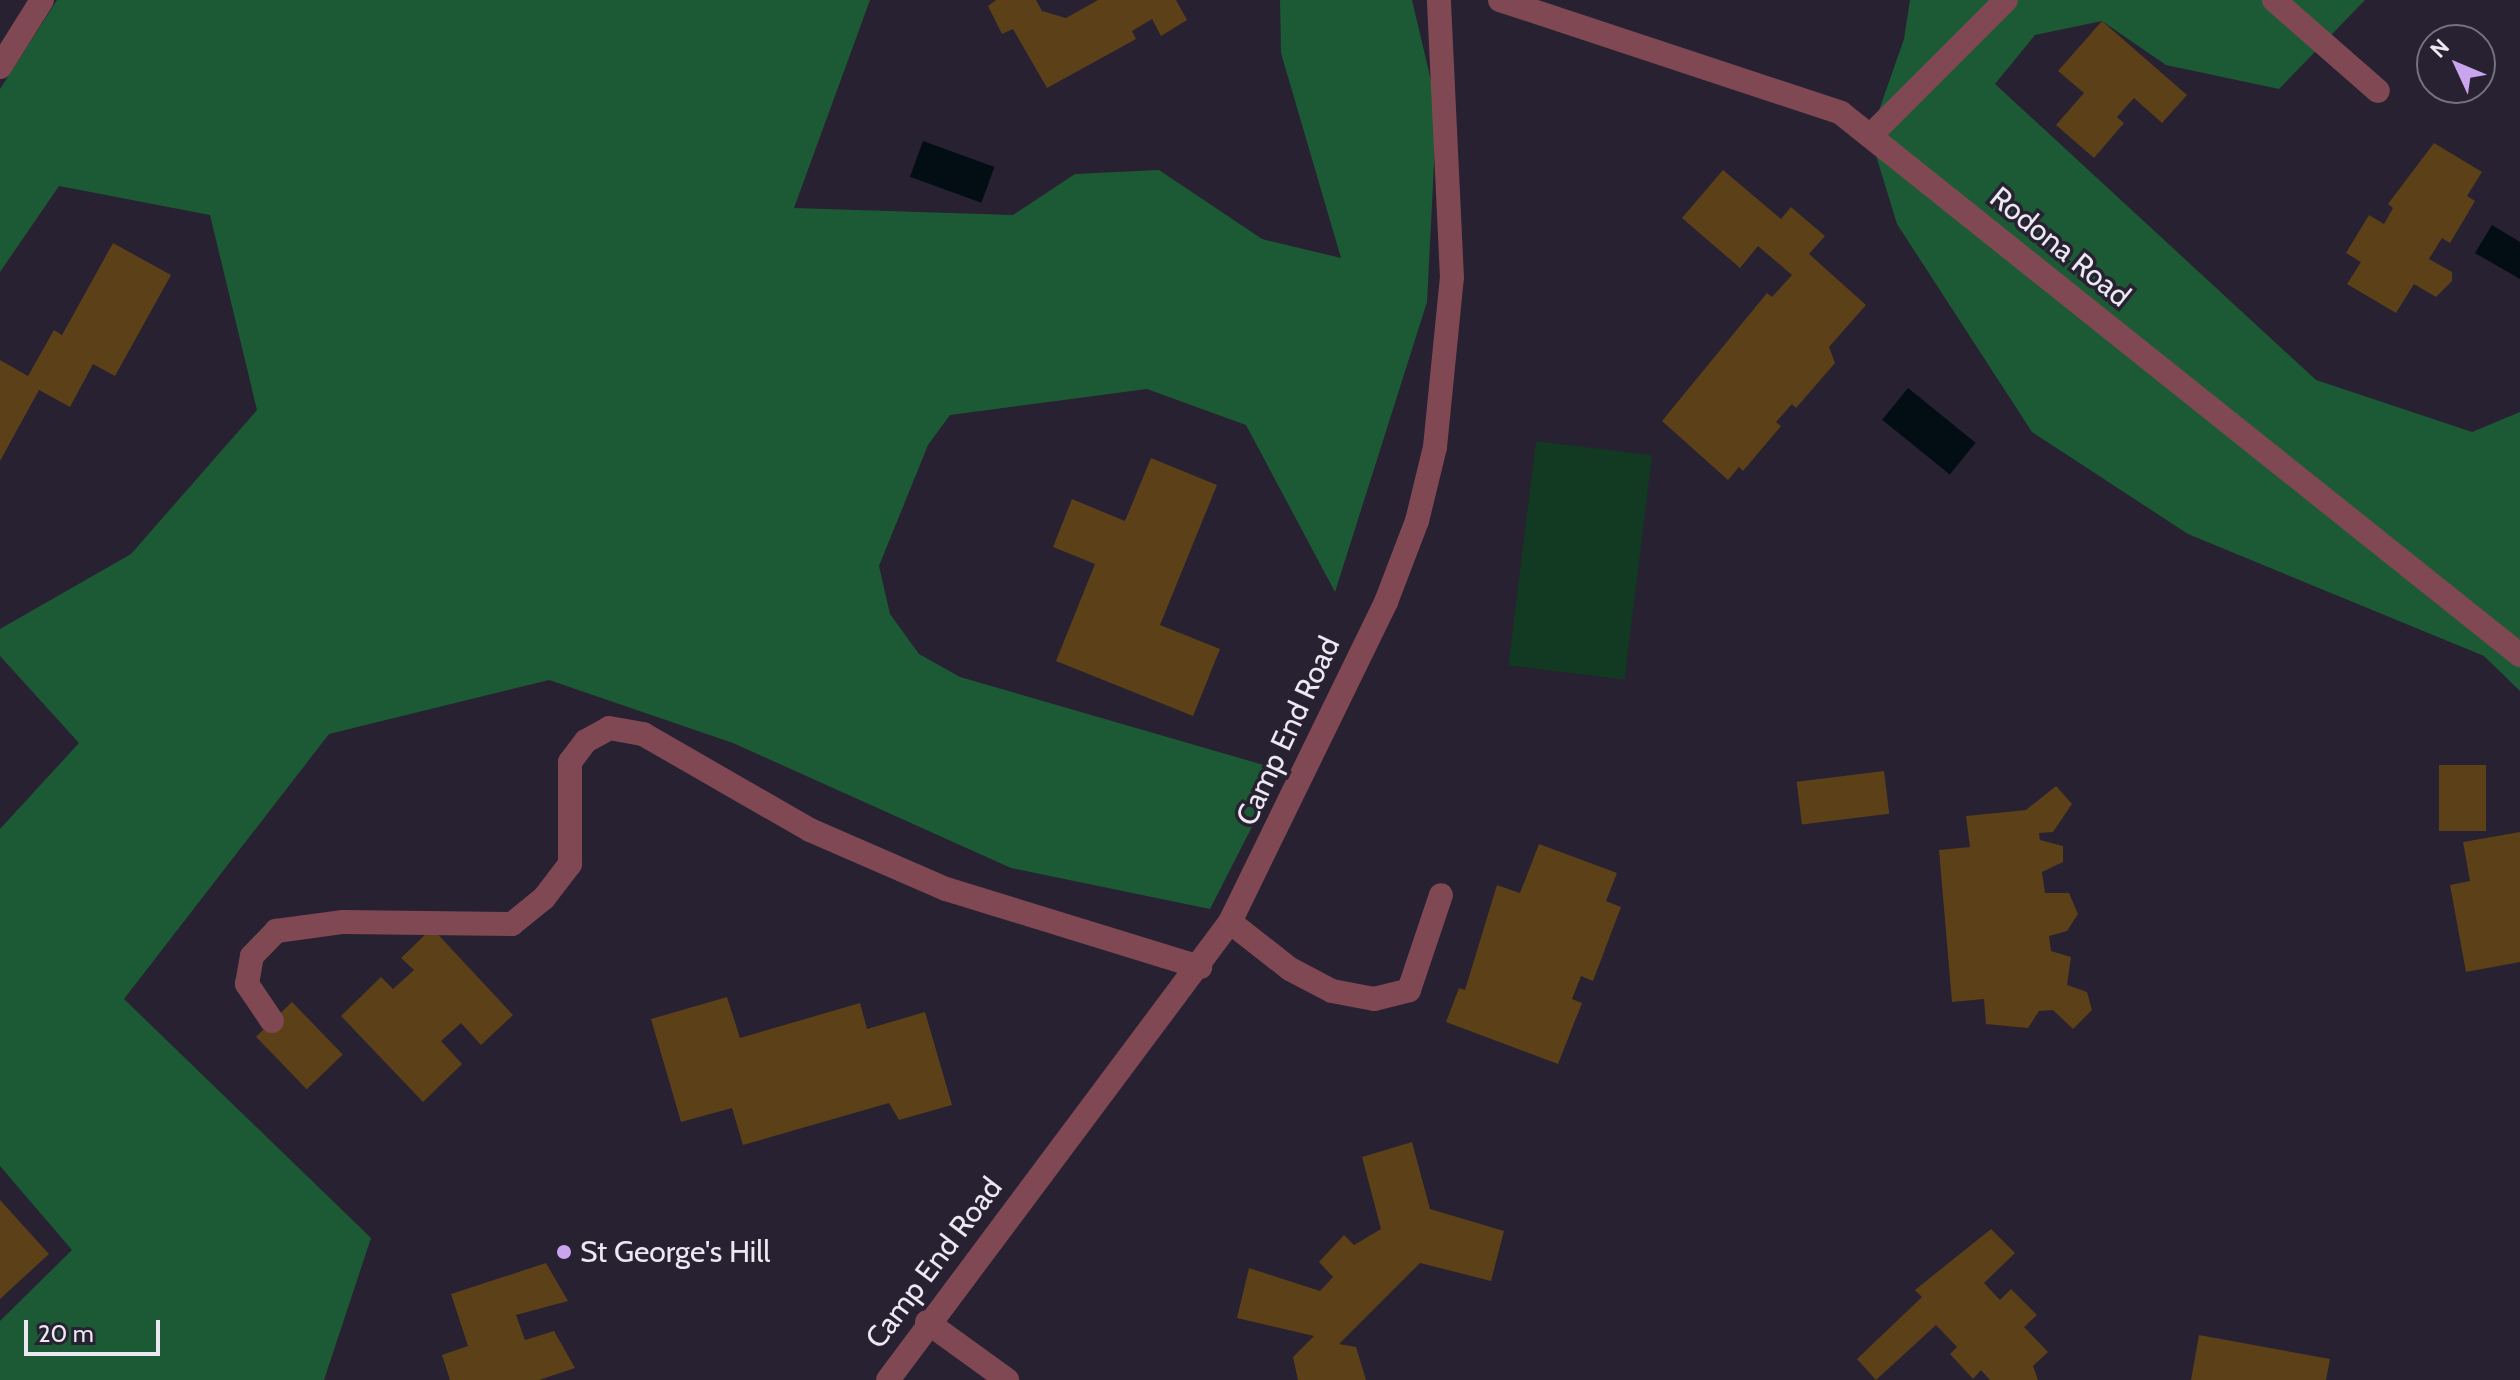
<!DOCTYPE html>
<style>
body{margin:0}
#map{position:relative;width:2520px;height:1380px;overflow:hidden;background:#272131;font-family:Cabin,sans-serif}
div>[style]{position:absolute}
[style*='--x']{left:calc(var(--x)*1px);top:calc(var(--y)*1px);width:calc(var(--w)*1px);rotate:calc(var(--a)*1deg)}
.green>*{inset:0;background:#123921;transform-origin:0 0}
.forest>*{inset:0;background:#1c5a35}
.water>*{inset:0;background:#030d14;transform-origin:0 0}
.building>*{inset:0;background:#5b4018;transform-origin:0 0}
.minor>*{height:24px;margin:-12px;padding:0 12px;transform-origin:12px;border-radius:12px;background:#7f4853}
.dots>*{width:22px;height:22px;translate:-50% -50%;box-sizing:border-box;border:4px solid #272131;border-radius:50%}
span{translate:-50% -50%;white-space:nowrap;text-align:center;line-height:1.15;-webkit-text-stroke:7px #272131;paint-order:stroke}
.street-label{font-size:30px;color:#ebe8f2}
.poi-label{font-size:30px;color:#ebe8f2}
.left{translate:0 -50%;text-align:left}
.north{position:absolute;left:2416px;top:24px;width:80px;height:80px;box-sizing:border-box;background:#272131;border:2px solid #75717e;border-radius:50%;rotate:314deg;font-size:22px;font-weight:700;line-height:32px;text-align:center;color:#ebe8f2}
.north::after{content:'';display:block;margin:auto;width:28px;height:36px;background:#c9a5ee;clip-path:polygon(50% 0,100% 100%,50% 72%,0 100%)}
.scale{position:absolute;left:24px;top:1320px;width:136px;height:36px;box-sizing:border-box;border:4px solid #ebe8f2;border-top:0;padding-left:10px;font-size:24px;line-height:28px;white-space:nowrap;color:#ebe8f2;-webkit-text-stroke:6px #272131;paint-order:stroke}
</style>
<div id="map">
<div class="green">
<div style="left:1536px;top:441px;width:117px;height:226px;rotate:7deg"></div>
</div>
<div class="forest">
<div style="clip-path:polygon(57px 0,870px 0,794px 208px,1013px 215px,1075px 174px,1159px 170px,1262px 239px,1341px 258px,1281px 53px,1280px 0,1412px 0,1437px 106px,1427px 302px,1335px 592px,1246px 425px,1147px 389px,950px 415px,928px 445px,879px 566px,890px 614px,919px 654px,960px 677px,1281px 770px,1210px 909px,1011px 868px,733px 743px,549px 680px,329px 734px,124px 999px,371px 1238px,324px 1380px,0 1380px,0 1321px,72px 1250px,0 1166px,0 829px,79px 743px,0 656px,0 629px,131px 554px,257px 410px,210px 215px,59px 186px,0 272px,0 89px)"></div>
<div style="clip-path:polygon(1910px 0,2365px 0,2279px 89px,2166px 65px,2102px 21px,2035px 35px,1995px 84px,2316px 380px,2472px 432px,2520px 412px,2520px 691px,2484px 656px,2188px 534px,2032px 432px,1897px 224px,1870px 136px,1904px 39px)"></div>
</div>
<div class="water">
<div style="left:923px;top:141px;width:76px;height:38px;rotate:20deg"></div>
<div style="clip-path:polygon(2492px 225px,2520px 242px,2520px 279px,2475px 253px)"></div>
<div style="left:1908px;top:388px;width:87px;height:41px;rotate:39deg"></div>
</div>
<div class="building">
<div style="clip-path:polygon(996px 0,1036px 0,1042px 11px,1066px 18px,1098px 0,1176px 0,1187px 20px,1161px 36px,1152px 19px,1132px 31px,1136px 39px,1047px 88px,1013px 29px,1002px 34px,988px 6px)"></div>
<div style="clip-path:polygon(2102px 21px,2187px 95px,2162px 123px,2134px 98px,2117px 117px,2124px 123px,2094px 158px,2056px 125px,2084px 93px,2058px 71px)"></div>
<div style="clip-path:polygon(2434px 143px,2482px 172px,2467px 196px,2475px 201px,2450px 243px,2442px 238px,2429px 259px,2452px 272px,2452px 281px,2436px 297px,2414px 284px,2396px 313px,2347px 284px,2361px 262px,2346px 253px,2369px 215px,2384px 224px,2393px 208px,2388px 204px)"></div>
<div style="clip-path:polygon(1723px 170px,1781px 219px,1791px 207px,1825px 236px,1809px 254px,1866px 305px,1829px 347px,1835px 363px,1796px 408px,1792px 404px,1776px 422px,1781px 426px,1743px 471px,1739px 467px,1728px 480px,1662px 421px,1767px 293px,1772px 297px,1792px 275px,1758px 246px,1740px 268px,1682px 218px)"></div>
<div style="clip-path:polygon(113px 243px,171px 275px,115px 376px,93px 364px,70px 407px,39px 390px,0 461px,0 360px,28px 376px,54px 330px,62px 335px)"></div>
<div style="clip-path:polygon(1151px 458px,1217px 485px,1160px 625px,1220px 649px,1193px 716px,1056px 661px,1095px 564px,1053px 547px,1072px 499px,1125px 521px)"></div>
<div style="left:2439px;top:765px;width:47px;height:66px"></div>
<div style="left:1884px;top:771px;width:43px;height:88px;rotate:83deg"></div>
<div style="clip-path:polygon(2056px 786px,2072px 804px,2053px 832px,2039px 833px,2040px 840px,2063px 846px,2063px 862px,2042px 872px,2045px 893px,2069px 893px,2078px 914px,2067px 931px,2049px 936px,2051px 951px,2071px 957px,2067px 985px,2087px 992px,2092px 1010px,2073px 1029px,2053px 1010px,2039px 1011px,2028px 1028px,1986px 1024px,1984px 999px,1952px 1002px,1939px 850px,1970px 847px,1966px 816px,2026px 810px)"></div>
<div style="clip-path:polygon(2520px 832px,2520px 962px,2466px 972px,2450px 885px,2470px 881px,2463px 842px)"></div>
<div style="clip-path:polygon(1539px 844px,1617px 873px,1606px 901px,1621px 907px,1593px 981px,1581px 976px,1572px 999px,1582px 1003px,1558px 1064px,1446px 1022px,1459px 988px,1465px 990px,1497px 885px,1520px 893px)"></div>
<div style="clip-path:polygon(432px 928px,513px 1015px,481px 1045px,461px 1023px,441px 1041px,462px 1064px,423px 1102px,341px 1016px,381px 977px,393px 989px,414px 970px,401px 958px)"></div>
<div style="clip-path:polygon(727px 997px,740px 1038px,860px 1003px,867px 1029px,925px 1012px,952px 1105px,899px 1120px,889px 1103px,743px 1145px,732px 1108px,681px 1122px,651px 1019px)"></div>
<div style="left:292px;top:1002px;width:73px;height:50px;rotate:46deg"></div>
<div style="clip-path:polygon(1412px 1142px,1430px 1209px,1504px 1231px,1491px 1281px,1420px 1263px,1339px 1344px,1356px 1347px,1366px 1380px,1298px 1380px,1293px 1357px,1314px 1336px,1237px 1318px,1249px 1268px,1320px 1291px,1333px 1277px,1319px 1262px,1344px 1235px,1354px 1245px,1381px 1229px,1362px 1157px)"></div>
<div style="clip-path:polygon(0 1200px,49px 1254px,0 1299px)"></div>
<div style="clip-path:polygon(1991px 1229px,2015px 1253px,1984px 1283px,2000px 1300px,2011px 1289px,2037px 1315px,2024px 1327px,2048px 1352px,2033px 1366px,2038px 1380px,1990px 1380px,1981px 1370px,1973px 1379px,1950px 1354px,1957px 1347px,1936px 1325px,1876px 1380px,1857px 1359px,1922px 1297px,1915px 1290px)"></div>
<div style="clip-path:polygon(546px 1263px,568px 1301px,516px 1315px,525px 1340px,554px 1331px,575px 1368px,539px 1380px,450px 1380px,442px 1355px,468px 1346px,451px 1294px)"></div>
<div style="clip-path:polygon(2199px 1335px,2330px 1359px,2326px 1380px,2191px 1380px)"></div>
</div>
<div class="minor">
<div style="--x:1500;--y:0;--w:359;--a:18.3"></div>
<div style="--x:1841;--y:113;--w:869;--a:38.6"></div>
<div style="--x:2274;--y:0;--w:138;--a:41.2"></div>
<div style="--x:0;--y:67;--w:79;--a:-57.9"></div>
<div style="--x:1870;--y:136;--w:192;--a:-45"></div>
<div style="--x:1230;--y:922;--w:76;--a:38.1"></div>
<div style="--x:1290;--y:969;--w:47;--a:27.6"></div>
<div style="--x:1332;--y:991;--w:43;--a:10.8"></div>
<div style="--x:1374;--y:999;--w:36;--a:-14"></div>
<div style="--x:1409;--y:990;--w:100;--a:-71.4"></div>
<div style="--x:272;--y:1021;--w:45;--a:-124"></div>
<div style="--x:247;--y:984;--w:28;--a:-80"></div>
<div style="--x:252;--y:956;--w:35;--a:-46"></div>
<div style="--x:276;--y:931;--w:68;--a:-7.7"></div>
<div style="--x:343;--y:922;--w:169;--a:0.7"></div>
<div style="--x:512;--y:924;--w:41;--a:-39.1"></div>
<div style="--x:544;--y:898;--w:43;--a:-52.6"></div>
<div style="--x:570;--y:864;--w:102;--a:-90"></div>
<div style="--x:570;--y:762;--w:26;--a:-53"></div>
<div style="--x:586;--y:741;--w:26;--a:-29"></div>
<div style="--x:609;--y:728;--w:35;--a:10"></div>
<div style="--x:643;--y:734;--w:193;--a:29.9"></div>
<div style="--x:810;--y:830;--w:148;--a:23.5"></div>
<div style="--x:946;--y:889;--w:266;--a:17.1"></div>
<div style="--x:927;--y:1322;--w:99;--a:35.9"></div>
<div style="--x:888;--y:1380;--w:572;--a:-53.25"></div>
<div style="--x:1230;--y:922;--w:356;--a:-64"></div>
<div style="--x:1386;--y:602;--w:87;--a:-69.1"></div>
<div style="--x:1417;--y:521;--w:76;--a:-76.3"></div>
<div style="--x:1435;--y:447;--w:170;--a:-84.3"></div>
<div style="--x:1452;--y:278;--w:278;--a:-92.7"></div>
</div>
<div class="dots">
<div style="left:564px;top:1252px;background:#c9a5ee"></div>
</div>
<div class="street-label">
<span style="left:2060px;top:247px;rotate:39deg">Rodona Road</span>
<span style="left:1288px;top:731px;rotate:-65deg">Camp End Road</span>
<span style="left:934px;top:1263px;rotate:-53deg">Camp End Road</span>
</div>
<div class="poi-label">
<span class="left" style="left:580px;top:1252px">St George's Hill</span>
</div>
<div class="north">N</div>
<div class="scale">20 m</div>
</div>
